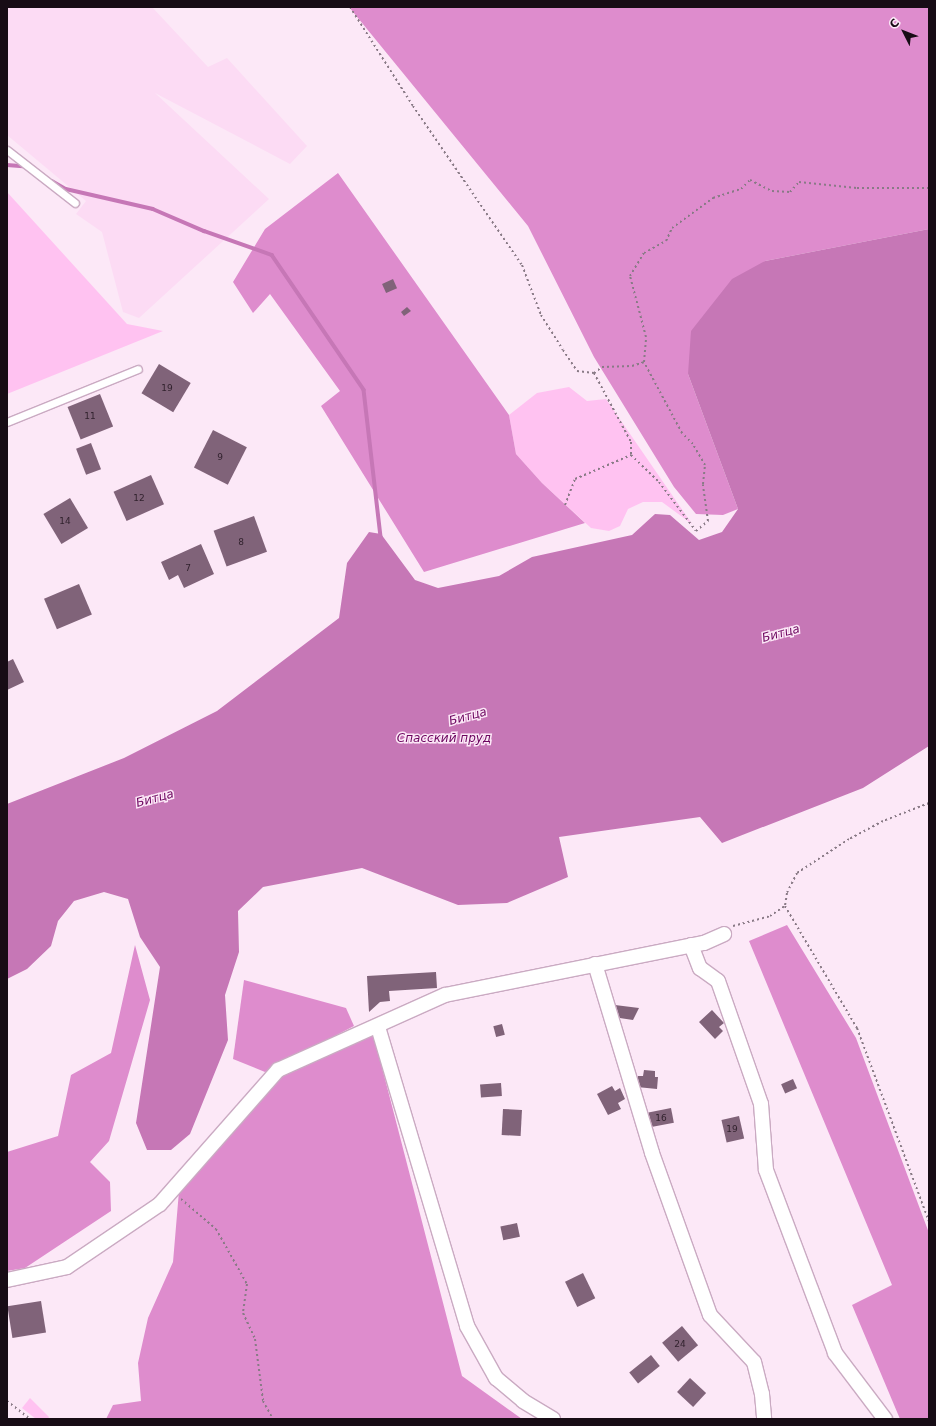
<!DOCTYPE html>
<meta charset="utf-8">
<style>
body{margin:0}
#map{position:relative;width:936px;height:1426px;overflow:hidden;background:#fce8f7;font-family:"DejaVu Sans",sans-serif}
div>[style]{position:absolute}
[style*='--x']{left:calc(var(--x)*1px);top:calc(var(--y)*1px);width:calc(var(--w)*1px);rotate:calc(var(--a)*1deg)}
.built>*{inset:0;background:#fcdbf4}
.green>*{inset:0;background:#ffc2f1}
.forest>*{inset:0;background:#de8ccd}
.water>*{inset:0;background:#c677b6}
.stream>*{height:3.5px;margin:-1.75px;padding:0 1.75px;transform-origin:1.75px;border-radius:1.75px;background:#c677b6}
.building>*{inset:0;background:#806379;transform-origin:0 0}
.path>*{height:2px;margin-top:-1px;transform-origin:0;background:repeating-linear-gradient(90deg,#897a86 0 2px,transparent 0 5px)}
.roads{filter:drop-shadow(1px 0 #caaac2) drop-shadow(-1px 0 #caaac2) drop-shadow(0 1px #caaac2) drop-shadow(0 -1px #caaac2)}
.lane>*{height:7px;margin:-3.5px;padding:0 3.5px;transform-origin:3.5px;border-radius:3.5px;background:#fff}
.street>*{height:14px;margin:-7px;padding:0 7px;transform-origin:7px;border-radius:7px;background:#fff}
span{translate:-50% -50%;white-space:nowrap;text-align:center;line-height:1.15;-webkit-text-stroke:3px #fce8f7;paint-order:stroke}
.number-label{font-size:9px;color:#31222e}
.number-label span{-webkit-text-stroke-width:0}
.water-label{font-size:12px;color:#6b045e;font-style:italic}
.frame{position:absolute;inset:0;border:8px solid #170c15;pointer-events:none}
.north{position:absolute;left:884px;top:12px;width:40px;height:40px;-webkit-text-stroke:3px #fce8f7;paint-order:stroke;rotate:312deg;font-size:11px;font-weight:700;line-height:16px;text-align:center;color:#170c15}
.north::after{content:'';display:block;margin:auto;width:14px;height:18px;background:#170c15;clip-path:polygon(50% 0,100% 100%,50% 72%,0 100%)}
</style>
<div id="map">
<div class="built">
<div style="clip-path:polygon(7px 7px,152px 7px,208px 67px,227px 58px,307px 146px,290px 164px,155px 93px,269px 199px,139px 318px,123px 312px,102px 232px,76px 214px,86px 201px,7px 135px)"></div>
</div>
<div class="green">
<div style="clip-path:polygon(7px 192px,127px 324px,163px 331px,7px 394px)"></div>
<div style="clip-path:polygon(569px 387px,587px 401px,606px 399px,692px 524px,662px 502px,643px 502px,628px 509px,620px 526px,609px 531px,591px 528px,542px 483px,516px 454px,509px 415px,537px 393px)"></div>
<div style="clip-path:polygon(30px 1398px,49px 1417px,48px 1419px,36px 1419px,22px 1408px)"></div>
</div>
<div class="forest">
<div style="clip-path:polygon(349px 7px,929px 7px,929px 229px,765px 261px,688px 374px,738px 509px,723px 515px,696px 514px,674px 487px,594px 357px,528px 226px)"></div>
<div style="clip-path:polygon(338px 173px,509px 415px,516px 454px,542px 483px,585px 523px,424px 572px,321px 406px,340px 391px,270px 294px,253px 313px,233px 282px,265px 229px)"></div>
<div style="clip-path:polygon(787px 925px,856px 1038px,929px 1233px,929px 1419px,900px 1419px,852px 1305px,892px 1285px,749px 941px)"></div>
<div style="clip-path:polygon(135px 945px,150px 1000px,109px 1141px,90px 1162px,110px 1182px,111px 1211px,25px 1268px,7px 1271px,7px 1152px,58px 1136px,71px 1075px,111px 1053px)"></div>
<div style="clip-path:polygon(244px 980px,346px 1008px,354px 1026px,265px 1072px,233px 1059px)"></div>
<div style="clip-path:polygon(371px 1025px,462px 1376px,522px 1419px,106px 1419px,113px 1405px,141px 1401px,138px 1363px,148px 1318px,173px 1262px,179px 1191px,285px 1068px)"></div>
</div>
<div class="water">
<div style="clip-path:polygon(929px 229px,929px 746px,863px 788px,722px 843px,700px 817px,559px 837px,568px 877px,507px 903px,458px 905px,362px 868px,263px 887px,238px 911px,239px 952px,225px 995px,228px 1040px,190px 1134px,171px 1150px,147px 1150px,136px 1123px,160px 967px,140px 937px,128px 899px,104px 892px,74px 901px,58px 921px,51px 946px,27px 969px,7px 979px,7px 804px,124px 758px,217px 711px,339px 618px,347px 563px,369px 532px,381px 534px,415px 580px,438px 588px,499px 576px,532px 557px,632px 535px,655px 514px,670px 515px,699px 540px,722px 532px,738px 509px,688px 374px,691px 331px,732px 279px,765px 261px)"></div>
</div>
<div class="stream">
<div style="--x:7;--y:165;--w:16;--a:4"></div>
<div style="--x:52;--y:181;--w:16;--a:30"></div>
<div style="--x:66;--y:189;--w:89;--a:12.9"></div>
<div style="--x:153;--y:209;--w:56;--a:23.3"></div>
<div style="--x:204;--y:231;--w:72;--a:19.4"></div>
<div style="--x:272;--y:255;--w:163;--a:55.7"></div>
<div style="--x:364;--y:390;--w:149;--a:83.4"></div>
</div>
<div class="building">
<div style="left:393px;top:279px;width:10px;height:12px;rotate:66deg"></div>
<div style="clip-path:polygon(407px 307px,411px 311px,404px 316px,401px 312px)"></div>
<div style="left:159px;top:364px;width:37px;height:34px;rotate:31deg"></div>
<div style="left:100px;top:394px;width:35px;height:35px;rotate:68deg"></div>
<div style="left:213px;top:430px;width:38px;height:42px;rotate:27deg"></div>
<div style="left:91px;top:443px;width:28px;height:16px;rotate:69deg"></div>
<div style="left:151px;top:475px;width:32px;height:41px;rotate:66deg"></div>
<div style="left:70px;top:498px;width:35px;height:31px;rotate:59deg"></div>
<div style="left:254px;top:516px;width:38px;height:43px;rotate:70deg"></div>
<div style="clip-path:polygon(201px 544px,214px 574px,184px 588px,178px 575px,169px 580px,161px 562px)"></div>
<div style="left:79px;top:584px;width:33px;height:38px;rotate:67deg"></div>
<div style="clip-path:polygon(13px 659px,24px 682px,7px 690px,7px 662px)"></div>
<div style="clip-path:polygon(436px 972px,437px 988px,389px 991px,390px 1001px,380px 1002px,369px 1012px,367px 976px)"></div>
<div style="clip-path:polygon(615px 1005px,639px 1008px,633px 1020px,613px 1017px)"></div>
<div style="clip-path:polygon(712px 1010px,724px 1023px,719px 1027px,723px 1031px,715px 1039px,699px 1022px)"></div>
<div style="left:502px;top:1024px;width:11px;height:9px;rotate:75deg"></div>
<div style="clip-path:polygon(644px 1070px,655px 1071px,655px 1077px,658px 1077px,657px 1089px,637px 1087px,638px 1076px,643px 1076px)"></div>
<div style="left:793px;top:1079px;width:10px;height:13px;rotate:66deg"></div>
<div style="left:501px;top:1083px;width:13px;height:21px;rotate:86deg"></div>
<div style="clip-path:polygon(612px 1086px,615px 1091px,620px 1088px,625px 1099px,618px 1103px,621px 1109px,608px 1115px,597px 1094px)"></div>
<div style="left:671px;top:1108px;width:15px;height:23px;rotate:79deg"></div>
<div style="left:503px;top:1109px;width:19px;height:26px;rotate:3deg"></div>
<div style="left:739px;top:1116px;width:23px;height:18px;rotate:77deg"></div>
<div style="left:517px;top:1223px;width:14px;height:17px;rotate:78deg"></div>
<div style="left:583px;top:1273px;width:28px;height:20px;rotate:64deg"></div>
<div style="left:41px;top:1301px;width:32px;height:34px;rotate:81deg"></div>
<div style="left:682px;top:1326px;width:25px;height:26px;rotate:50deg"></div>
<div style="left:651px;top:1355px;width:14px;height:28px;rotate:51deg"></div>
<div style="left:690px;top:1378px;width:22px;height:19px;rotate:43deg"></div>
</div>
<div class="path">
<div style="--x:350;--y:7;--w:117;--a:57.5"></div>
<div style="--x:413;--y:106;--w:193;--a:55.6"></div>
<div style="--x:522;--y:265;--w:53;--a:69.2"></div>
<div style="--x:541;--y:315;--w:41;--a:57.8"></div>
<div style="--x:563;--y:350;--w:25;--a:56"></div>
<div style="--x:577;--y:371;--w:17;--a:7"></div>
<div style="--x:594;--y:373;--w:78;--a:61.8"></div>
<div style="--x:631;--y:442;--w:13;--a:90"></div>
<div style="--x:631;--y:455;--w:39;--a:44"></div>
<div style="--x:659;--y:482;--w:61;--a:52.9"></div>
<div style="--x:696;--y:531;--w:16;--a:-40"></div>
<div style="--x:708;--y:521;--w:37;--a:-98"></div>
<div style="--x:703;--y:484;--w:19;--a:-84"></div>
<div style="--x:705;--y:465;--w:24;--a:-120"></div>
<div style="--x:693;--y:444;--w:16;--a:-135"></div>
<div style="--x:682;--y:433;--w:81;--a:-118.2"></div>
<div style="--x:644;--y:362;--w:25;--a:-85"></div>
<div style="--x:646;--y:337;--w:63;--a:-104.7"></div>
<div style="--x:630;--y:276;--w:27;--a:-59"></div>
<div style="--x:644;--y:253;--w:25;--a:-29"></div>
<div style="--x:666;--y:241;--w:14;--a:-65"></div>
<div style="--x:672;--y:228;--w:51;--a:-36.2"></div>
<div style="--x:713;--y:198;--w:29;--a:-18"></div>
<div style="--x:741;--y:189;--w:13;--a:-45"></div>
<div style="--x:750;--y:180;--w:25;--a:27"></div>
<div style="--x:772;--y:191;--w:18;--a:3"></div>
<div style="--x:790;--y:192;--w:13;--a:-48"></div>
<div style="--x:799;--y:182;--w:58;--a:5.9"></div>
<div style="--x:857;--y:188;--w:72;--a:0"></div>
<div style="--x:594;--y:373;--w:10;--a:-37"></div>
<div style="--x:602;--y:367;--w:30;--a:-2"></div>
<div style="--x:632;--y:366;--w:13;--a:-18"></div>
<div style="--x:565;--y:505;--w:28;--a:-69"></div>
<div style="--x:575;--y:479;--w:61;--a:-23.2"></div>
<div style="--x:929;--y:803;--w:49;--a:158.6"></div>
<div style="--x:883;--y:821;--w:38;--a:152"></div>
<div style="--x:849;--y:839;--w:62;--a:146.8"></div>
<div style="--x:797;--y:873;--w:22;--a:117"></div>
<div style="--x:787;--y:893;--w:13;--a:99"></div>
<div style="--x:785;--y:906;--w:142;--a:59.5"></div>
<div style="--x:857;--y:1028;--w:207;--a:69.6"></div>
<div style="--x:733;--y:926;--w:38;--a:-15"></div>
<div style="--x:770;--y:916;--w:18;--a:-34"></div>
<div style="--x:181;--y:1199;--w:46;--a:40.6"></div>
<div style="--x:216;--y:1229;--w:63;--a:60.6"></div>
<div style="--x:247;--y:1284;--w:29;--a:98"></div>
<div style="--x:243;--y:1313;--w:29;--a:65"></div>
<div style="--x:255;--y:1339;--w:63;--a:82.6"></div>
<div style="--x:263;--y:1401;--w:21;--a:61"></div>
<div style="--x:7;--y:1401;--w:29;--a:38"></div>
</div>
<div class="roads">
<div class="lane">
<div style="--x:7;--y:150;--w:86;--a:37.9"></div>
<div style="--x:7;--y:422;--w:141;--a:-22"></div>
</div>
<div class="street">
<div style="--x:691;--y:945;--w:25;--a:69"></div>
<div style="--x:700;--y:968;--w:22;--a:36"></div>
<div style="--x:718;--y:981;--w:130;--a:70.7"></div>
<div style="--x:761;--y:1104;--w:66;--a:85.7"></div>
<div style="--x:766;--y:1170;--w:196;--a:69.3"></div>
<div style="--x:835;--y:1353;--w:83;--a:52.9"></div>
<div style="--x:595;--y:964;--w:197;--a:73.2"></div>
<div style="--x:652;--y:1153;--w:172;--a:70.3"></div>
<div style="--x:710;--y:1315;--w:64;--a:46.9"></div>
<div style="--x:754;--y:1362;--w:33;--a:76"></div>
<div style="--x:762;--y:1394;--w:25;--a:85"></div>
<div style="--x:378;--y:1027;--w:312;--a:73.4"></div>
<div style="--x:467;--y:1326;--w:60;--a:60.9"></div>
<div style="--x:496;--y:1378;--w:35;--a:40"></div>
<div style="--x:523;--y:1401;--w:35;--a:31"></div>
<div style="--x:7;--y:1280;--w:61;--a:-12.2"></div>
<div style="--x:67;--y:1267;--w:112;--a:-34.1"></div>
<div style="--x:160;--y:1204;--w:179;--a:-48.6"></div>
<div style="--x:278;--y:1070;--w:183;--a:-24.2"></div>
<div style="--x:445;--y:995;--w:264;--a:-11.4"></div>
<div style="--x:704;--y:943;--w:22;--a:-24"></div>
</div>
</div>
<div class="number-label">
<span style="left:167px;top:388px">19</span>
<span style="left:90px;top:416px">11</span>
<span style="left:220px;top:457px">9</span>
<span style="left:139px;top:498px">12</span>
<span style="left:65px;top:521px">14</span>
<span style="left:241px;top:542px">8</span>
<span style="left:188px;top:568px">7</span>
<span style="left:661px;top:1118px">16</span>
<span style="left:732px;top:1129px">19</span>
<span style="left:680px;top:1344px">24</span>
</div>
<div class="water-label">
<span style="left:781px;top:634px;rotate:-15deg">Битца</span>
<span style="left:468px;top:717px;rotate:-15deg">Битца</span>
<span style="left:444px;top:739px">Спасский пруд</span>
<span style="left:155px;top:799px;rotate:-15deg">Битца</span>
</div>
<div class="frame"></div>
<div class="north">С</div>
</div>
